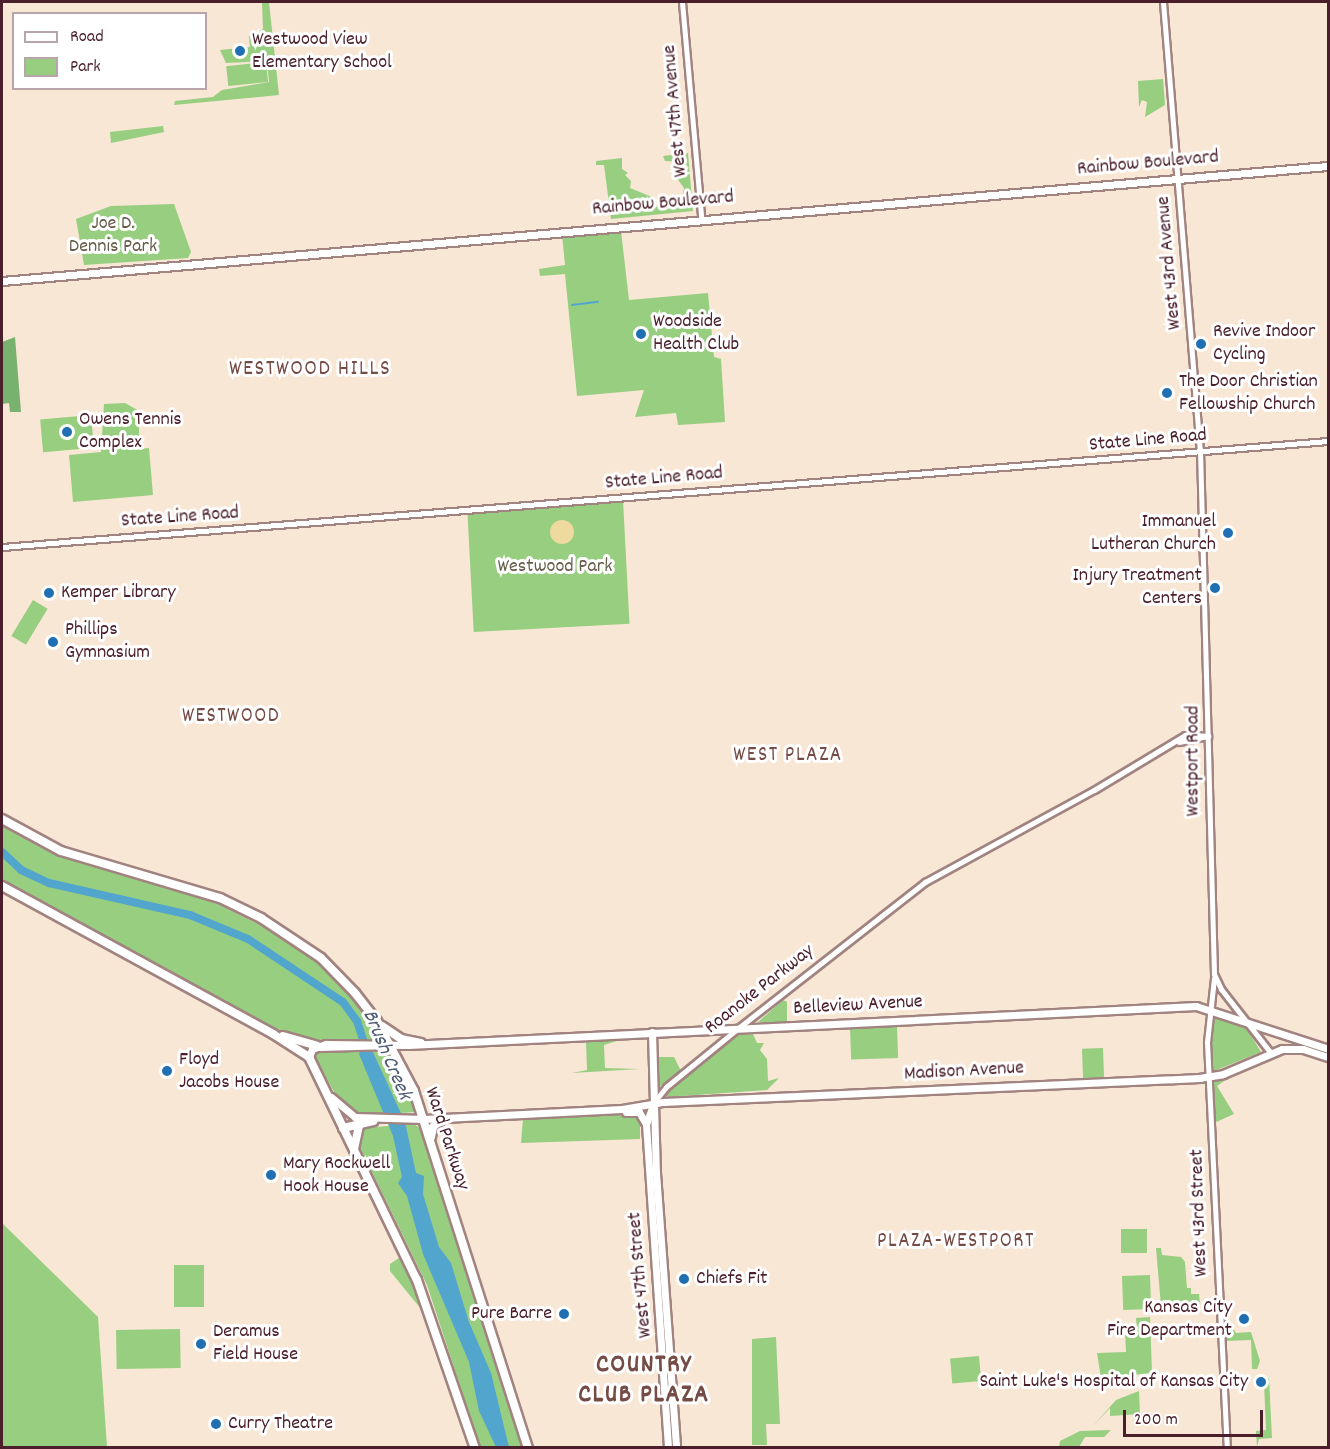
<!DOCTYPE html>
<style>
body{margin:0}
#map{position:relative;width:1330px;height:1449px;overflow:hidden;background:#f8e7d4;font-family:Dekko,sans-serif}
div>[style]{position:absolute}
[style*='--x']{left:calc(var(--x)*1px);top:calc(var(--y)*1px);width:calc(var(--w)*1px);rotate:calc(var(--a)*1deg)}
.green>*{inset:0;background:#97ce80;transform-origin:0 0}
.forest>*{inset:0;background:#79b16e}
.sand>*{inset:0;background:#eeda9e}
.round{border-radius:50%}
.water>*{inset:0;background:#52a6ce}
.stream>*{height:1.5px;margin:-0.75px;padding:0 0.75px;transform-origin:0.75px;border-radius:0.75px;background:#52a6ce}
.river>*{height:8px;margin:-4px;padding:0 4px;transform-origin:4px;border-radius:4px;background:#52a6ce}
.roads{filter:drop-shadow(2px 0 #a18380) drop-shadow(-2px 0 #a18380) drop-shadow(0 2px #a18380) drop-shadow(0 -2px #a18380)}
.minor>*{height:5px;margin:-2.5px;padding:0 2.5px;transform-origin:2.5px;border-radius:2.5px;background:#fff}
.major>*{height:7px;margin:-3.5px;padding:0 3.5px;transform-origin:3.5px;border-radius:3.5px;background:#fff}
.highway>*{height:8px;margin:-4px;padding:0 4px;transform-origin:4px;border-radius:4px;background:#fff}
.dots>*{width:16px;height:16px;translate:-50% -50%;box-sizing:border-box;border:3px solid #fff;border-radius:50%}
span{translate:-50% -50%;white-space:nowrap;text-align:center;line-height:1.15;-webkit-text-stroke:6px #fff;paint-order:stroke}
.poi-label{font-size:20px;color:#4a1f2b}
.left{translate:0 -50%;text-align:left}
.right{translate:-100% -50%;text-align:right}
.street-label{font-size:20px;color:#4a1f2b}
.park-label{font-size:20px;color:#655c49}
.neighbourhood-label{font-size:21px;color:#754b46;letter-spacing:1.5px}
.water-label{font-size:21px;color:#4e5c74;font-style:italic}
.quarter-label{font-size:22px;color:#754b46;letter-spacing:1.5px}
.district-label{font-size:26px;color:#754b46;font-weight:700;letter-spacing:1.5px}
.frame{position:absolute;inset:0;border:3px solid #4a1f2b;pointer-events:none}
.legend{position:absolute;left:12px;top:12px;width:195px;height:78px;box-sizing:border-box;background:#fff;border:2px solid #b7a5aa;margin:0;padding:8px 10px;list-style:none;font-size:18px;color:#4a1f2b}
.legend li{display:flex;align-items:center;gap:12px;height:30px}
.legend b{width:30px;border:2px solid #b7a5aa}
.scale{position:absolute;left:1123px;top:1410px;width:140px;height:27px;box-sizing:border-box;border:3px solid #4a1f2b;border-top:0;padding-left:8px;font-size:18px;line-height:21px;white-space:nowrap;color:#4a1f2b;-webkit-text-stroke:4px #fff;paint-order:stroke}
</style>
<div id="map">
<div class="green">
<div style="clip-path:polygon(262px 2px,269px 2px,279px 95px,174px 105px,175px 101px,213px 97px,222px 90px,269px 82px,267px 61px,226px 63px,220px 50px,250px 47px,249px 36px,263px 29px)"></div>
<div style="left:266px;top:62px;width:20px;height:40px;rotate:84deg"></div>
<div style="clip-path:polygon(1163px 79px,1165px 105px,1145px 117px,1147px 102px,1142px 100px,1139px 107px,1138px 81px)"></div>
<div style="clip-path:polygon(163px 126px,164px 132px,111px 143px,110px 132px)"></div>
<div style="clip-path:polygon(688px 153px,693px 211px,611px 219px,604px 165px,596px 165px,596px 161px,622px 158px,622px 169px,628px 173px,625px 175px,631px 181px,630px 188px,652px 197px,655px 207px,681px 201px,684px 188px,676px 177px,689px 168px,684px 162px,665px 161px,663px 156px)"></div>
<div style="clip-path:polygon(174px 204px,191px 252px,188px 258px,84px 265px,76px 219px,111px 206px)"></div>
<div style="clip-path:polygon(621px 231px,629px 300px,708px 293px,714px 357px,721px 359px,725px 422px,678px 425px,676px 413px,635px 417px,644px 390px,577px 396px,565px 274px,540px 276px,539px 269px,565px 265px,562px 234px)"></div>
<div style="clip-path:polygon(125px 403px,139px 411px,139px 449px,149px 448px,153px 495px,73px 502px,69px 455px,101px 452px,104px 404px)"></div>
<div style="left:91px;top:415px;width:33px;height:51px;rotate:85deg"></div>
<div style="left:623px;top:500px;width:124px;height:156px;rotate:87deg"></div>
<div style="left:33px;top:600px;width:17px;height:42px;rotate:31deg"></div>
<div style="clip-path:polygon(2px 823px,57px 855px,212px 901px,288px 939px,332px 975px,366px 1014px,408px 1086px,416px 1112px,367px 1115px,353px 1111px,337px 1097px,316px 1060px,287px 1034px,2px 882px)"></div>
<div style="clip-path:polygon(783px 1000px,787px 1002px,787px 1022px,758px 1022px)"></div>
<div style="clip-path:polygon(1213px 1014px,1247px 1029px,1261px 1052px,1214px 1071px,1210px 1030px)"></div>
<div style="left:897px;top:1026px;width:32px;height:47px;rotate:88deg"></div>
<div style="clip-path:polygon(753px 1034px,757px 1043px,764px 1043px,760px 1050px,767px 1059px,768px 1081px,779px 1078px,767px 1090px,668px 1097px,665px 1094px,738px 1035px)"></div>
<div style="clip-path:polygon(623px 1039px,604px 1045px,605px 1068px,639px 1069px,572px 1073px,587px 1070px,586px 1041px)"></div>
<div style="left:1103px;top:1048px;width:30px;height:21px;rotate:88deg"></div>
<div style="clip-path:polygon(655px 1057px,674px 1057px,681px 1071px,658px 1088px)"></div>
<div style="clip-path:polygon(1231px 1076px,1217px 1086px,1234px 1114px,1214px 1123px,1212px 1082px)"></div>
<div style="clip-path:polygon(634px 1114px,640px 1121px,640px 1139px,521px 1143px,523px 1118px)"></div>
<div style="clip-path:polygon(414px 1124px,423px 1130px,524px 1447px,480px 1447px,427px 1285px,356px 1139px,362px 1128px)"></div>
<div style="clip-path:polygon(2px 1223px,98px 1317px,107px 1447px,2px 1447px)"></div>
<div style="left:1121px;top:1229px;width:26px;height:24px"></div>
<div style="clip-path:polygon(1156px 1248px,1161px 1248px,1162px 1255px,1181px 1257px,1185px 1262px,1187px 1288px,1191px 1288px,1191px 1294px,1199px 1294px,1200px 1304px,1161px 1306px)"></div>
<div style="clip-path:polygon(399px 1258px,404px 1260px,417px 1286px,425px 1314px,390px 1271px,390px 1264px)"></div>
<div style="left:174px;top:1265px;width:30px;height:42px"></div>
<div style="left:1150px;top:1275px;width:34px;height:28px;rotate:88deg"></div>
<div style="clip-path:polygon(1150px 1317px,1152px 1373px,1132px 1375px,1102px 1384px,1097px 1353px,1126px 1352px,1125px 1330px,1137px 1329px,1136px 1318px)"></div>
<div style="clip-path:polygon(1233px 1328px,1236px 1333px,1251px 1332px,1260px 1361px,1257px 1369px,1252px 1369px,1251px 1340px,1225px 1341px,1225px 1331px)"></div>
<div style="left:180px;top:1329px;width:39px;height:64px;rotate:89deg"></div>
<div style="clip-path:polygon(776px 1337px,780px 1424px,766px 1424px,767px 1445px,752px 1445px,752px 1339px)"></div>
<div style="left:979px;top:1356px;width:25px;height:29px;rotate:85deg"></div>
<div style="clip-path:polygon(1260px 1378px,1269px 1378px,1272px 1438px,1259px 1439px,1257px 1447px,1256px 1431px,1266px 1430px,1264px 1382px)"></div>
<div style="clip-path:polygon(1139px 1391px,1140px 1414px,1110px 1416px,1110px 1408px,1092px 1427px,1116px 1400px)"></div>
<div style="clip-path:polygon(1111px 1430px,1104px 1437px,1085px 1437px,1079px 1447px,1059px 1447px,1060px 1441px,1080px 1431px)"></div>
</div>
<div class="forest">
<div style="clip-path:polygon(15px 337px,21px 412px,10px 412px,9px 403px,2px 404px,2px 342px)"></div>
</div>
<div class="sand">
<div class="round" style="left:550px;top:520px;width:24px;height:24px"></div>
</div>
<div class="water">
<div style="clip-path:polygon(363px 1042px,372px 1050px,405px 1122px,416px 1173px,424px 1176px,423px 1194px,439px 1247px,451px 1263px,469px 1322px,491px 1373px,509px 1447px,496px 1447px,479px 1411px,469px 1362px,423px 1254px,407px 1196px,398px 1183px,402px 1177px,393px 1136px,359px 1054px)"></div>
</div>
<div class="stream">
<div style="--x:572;--y:305;--w:26;--a:-7"></div>
<div style="--x:2;--y:344;--w:1;--a:0"></div>
</div>
<div class="river">
<div style="--x:2;--y:852;--w:26;--a:43"></div>
<div style="--x:21;--y:870;--w:31;--a:25"></div>
<div style="--x:49;--y:883;--w:145;--a:12.8"></div>
<div style="--x:190;--y:915;--w:63;--a:22.5"></div>
<div style="--x:248;--y:939;--w:114;--a:33.6"></div>
<div style="--x:343;--y:1002;--w:24;--a:54"></div>
<div style="--x:357;--y:1021;--w:32;--a:72"></div>
</div>
<div class="roads">
<div class="minor">
<div style="--x:682;--y:2;--w:216;--a:84.9"></div>
<div style="--x:1163;--y:2;--w:450;--a:85.3"></div>
<div style="--x:1200;--y:450;--w:524;--a:88.47"></div>
<div style="--x:1214;--y:974;--w:17;--a:65"></div>
<div style="--x:1221;--y:989;--w:80;--a:52.1"></div>
<div style="--x:2;--y:547;--w:1330;--a:-4.57"></div>
<div style="--x:1179;--y:742;--w:30;--a:-12"></div>
<div style="--x:1214;--y:978;--w:64;--a:96.2"></div>
<div style="--x:1207;--y:1042;--w:406;--a:87.2"></div>
<div style="--x:654;--y:1102;--w:19;--a:-51"></div>
<div style="--x:666;--y:1087;--w:92;--a:-39.2"></div>
<div style="--x:737;--y:1029;--w:239;--a:-38"></div>
<div style="--x:925;--y:882;--w:192;--a:-28.6"></div>
<div style="--x:1094;--y:790;--w:106;--a:-31.1"></div>
<div style="--x:1185;--y:735;--w:23;--a:2"></div>
</div>
<div class="major">
<div style="--x:2;--y:281;--w:1331;--a:-4.96"></div>
<div style="--x:652;--y:1032;--w:141;--a:88.4"></div>
<div style="--x:656;--y:1173;--w:276;--a:85.8"></div>
<div style="--x:319;--y:1047;--w:72;--a:-1.6"></div>
<div style="--x:309;--y:1057;--w:9;--a:-69"></div>
<div style="--x:312;--y:1049;--w:15;--a:-20"></div>
<div style="--x:326;--y:1044;--w:82;--a:0.7"></div>
<div style="--x:408;--y:1045;--w:789;--a:-2.83"></div>
<div style="--x:1196;--y:1006;--w:139;--a:18"></div>
<div style="--x:331;--y:1097;--w:31;--a:40"></div>
<div style="--x:355;--y:1117;--w:69;--a:1.7"></div>
<div style="--x:424;--y:1119;--w:198;--a:-2.9"></div>
<div style="--x:622;--y:1109;--w:42;--a:-9.7"></div>
<div style="--x:663;--y:1102;--w:537;--a:-2.56"></div>
<div style="--x:1199;--y:1078;--w:24;--a:-9"></div>
<div style="--x:1223;--y:1074;--w:64;--a:-23"></div>
<div style="--x:1282;--y:1049;--w:21;--a:0"></div>
<div style="--x:1303;--y:1049;--w:26;--a:18"></div>
<div style="--x:653;--y:1105;--w:20;--a:110"></div>
<div style="--x:646;--y:1124;--w:325;--a:86.1"></div>
<div style="--x:626;--y:1112;--w:13;--a:0"></div>
<div style="--x:639;--y:1112;--w:14;--a:60"></div>
</div>
<div class="highway">
<div style="--x:2;--y:819;--w:67;--a:28.5"></div>
<div style="--x:61;--y:851;--w:166;--a:16.5"></div>
<div style="--x:220;--y:898;--w:46;--a:26"></div>
<div style="--x:261;--y:918;--w:72;--a:33.7"></div>
<div style="--x:321;--y:958;--w:49;--a:45.8"></div>
<div style="--x:355;--y:993;--w:36;--a:52"></div>
<div style="--x:377;--y:1021;--w:79;--a:62.1"></div>
<div style="--x:414;--y:1091;--w:375;--a:72.3"></div>
<div style="--x:2;--y:886;--w:309;--a:28.6"></div>
<div style="--x:273;--y:1034;--w:43;--a:32.6"></div>
<div style="--x:309;--y:1057;--w:248;--a:64.2"></div>
<div style="--x:417;--y:1280;--w:178;--a:71"></div>
<div style="--x:382;--y:1026;--w:23;--a:34"></div>
<div style="--x:401;--y:1039;--w:20;--a:11"></div>
<div style="--x:283;--y:1036;--w:35;--a:16"></div>
<div style="--x:343;--y:1128;--w:31;--a:-13"></div>
<div style="--x:431;--y:1137;--w:10;--a:-79"></div>
<div style="--x:433;--y:1127;--w:13;--a:-42"></div>
<div style="--x:354;--y:1149;--w:25;--a:-78"></div>
</div>
</div>
<div class="dots">
<div style="left:240px;top:51px;background:#1f6fb2"></div>
<div style="left:641px;top:334px;background:#1f6fb2"></div>
<div style="left:1201px;top:344px;background:#1f6fb2"></div>
<div style="left:1167px;top:393px;background:#1f6fb2"></div>
<div style="left:67px;top:432px;background:#1f6fb2"></div>
<div style="left:1228px;top:533px;background:#1f6fb2"></div>
<div style="left:1215px;top:588px;background:#1f6fb2"></div>
<div style="left:49px;top:593px;background:#1f6fb2"></div>
<div style="left:53px;top:642px;background:#1f6fb2"></div>
<div style="left:167px;top:1071px;background:#1f6fb2"></div>
<div style="left:271px;top:1175px;background:#1f6fb2"></div>
<div style="left:684px;top:1279px;background:#1f6fb2"></div>
<div style="left:564px;top:1314px;background:#1f6fb2"></div>
<div style="left:1244px;top:1319px;background:#1f6fb2"></div>
<div style="left:201px;top:1344px;background:#1f6fb2"></div>
<div style="left:1261px;top:1382px;background:#1f6fb2"></div>
<div style="left:216px;top:1424px;background:#1f6fb2"></div>
</div>
<div class="poi-label">
<span class="left" style="left:252px;top:52px">Westwood View<br>Elementary School</span>
<span class="left" style="left:653px;top:334px">Woodside<br>Health Club</span>
<span class="left" style="left:1213px;top:344px">Revive Indoor<br>Cycling</span>
<span class="left" style="left:1179px;top:394px">The Door Christian<br>Fellowship Church</span>
<span class="left" style="left:79px;top:432px">Owens Tennis<br>Complex</span>
<span class="right" style="left:1216px;top:534px">Immanuel<br>Lutheran Church</span>
<span class="right" style="left:1202px;top:588px">Injury Treatment<br>Centers</span>
<span class="left" style="left:61px;top:593px">Kemper Library</span>
<span class="left" style="left:65px;top:642px">Phillips<br>Gymnasium</span>
<span class="left" style="left:179px;top:1072px">Floyd<br>Jacobs House</span>
<span class="left" style="left:283px;top:1176px">Mary Rockwell<br>Hook House</span>
<span class="left" style="left:696px;top:1279px">Chiefs Fit</span>
<span class="right" style="left:1232px;top:1320px">Kansas City<br>Fire Department</span>
<span class="right" style="left:552px;top:1314px">Pure Barre</span>
<span class="left" style="left:213px;top:1344px">Deramus<br>Field House</span>
<span class="right" style="left:1248px;top:1382px">Saint Luke's Hospital of Kansas City</span>
<span class="left" style="left:228px;top:1424px">Curry Theatre</span>
</div>
<div class="street-label">
<span style="left:676px;top:111px;rotate:-95deg">West 47th Avenue</span>
<span style="left:1148px;top:164px;rotate:-5deg">Rainbow Boulevard</span>
<span style="left:663px;top:204px;rotate:-5deg">Rainbow Boulevard</span>
<span style="left:1170px;top:263px;rotate:-95deg">West 43rd Avenue</span>
<span style="left:1148px;top:441px;rotate:-5deg">State Line Road</span>
<span style="left:664px;top:479px;rotate:-5deg">State Line Road</span>
<span style="left:180px;top:518px;rotate:-4deg">State Line Road</span>
<span style="left:1194px;top:761px;rotate:-90deg">Westport Road</span>
<span style="left:760px;top:990px;rotate:-38deg">Roanoke Parkway</span>
<span style="left:858px;top:1006px;rotate:-3deg">Belleview Avenue</span>
<span style="left:964px;top:1072px;rotate:-3deg">Madison Avenue</span>
<span style="left:446px;top:1139px;rotate:72deg">Ward Parkway</span>
<span style="left:1200px;top:1213px;rotate:-92deg">West 43rd Street</span>
<span style="left:641px;top:1275px;rotate:-95deg">West 47th Street</span>
</div>
<div class="park-label">
<span style="left:113px;top:236px">Joe D.<br>Dennis Park</span>
<span style="left:555px;top:567px">Westwood Park</span>
</div>
<div class="neighbourhood-label">
<span style="left:231px;top:717px">WESTWOOD</span>
<span style="left:788px;top:756px">WEST PLAZA</span>
<span style="left:956px;top:1242px">PLAZA-WESTPORT</span>
</div>
<div class="water-label">
<span style="left:386px;top:1055px;rotate:67deg">Brush Creek</span>
</div>
<div class="quarter-label">
<span style="left:310px;top:370px">WESTWOOD HILLS</span>
</div>
<div class="district-label">
<span style="left:644px;top:1381px">COUNTRY<br>CLUB PLAZA</span>
</div>
<div class="frame"></div>
<ul class="legend">
<li><b style="height:8px;background:#fff"></b>Road</li>
<li><b style="height:16px;background:#97ce80"></b>Park</li>
</ul>
<div class="scale">200 m</div>
</div>
